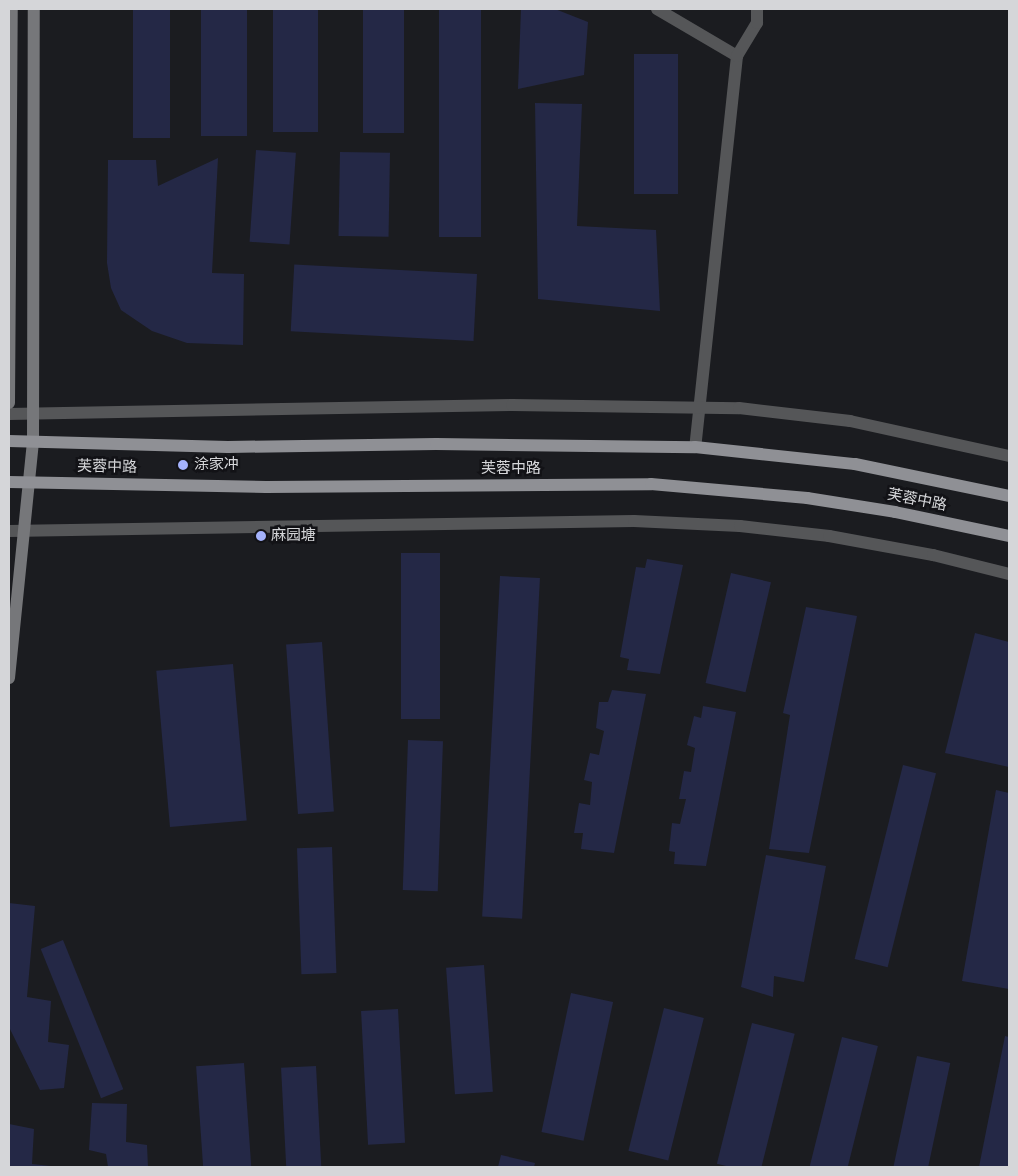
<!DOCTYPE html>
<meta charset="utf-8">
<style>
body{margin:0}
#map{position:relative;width:1018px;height:1176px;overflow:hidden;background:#1b1c20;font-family:"DM Sans","Noto Sans SC",sans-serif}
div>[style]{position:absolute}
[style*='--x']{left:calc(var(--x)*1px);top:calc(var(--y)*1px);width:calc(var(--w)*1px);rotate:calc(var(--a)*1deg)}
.building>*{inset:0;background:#242846;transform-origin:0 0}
.minor>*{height:12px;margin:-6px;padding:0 6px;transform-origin:6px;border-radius:6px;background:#555658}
.tertiary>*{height:12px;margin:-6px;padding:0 6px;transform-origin:6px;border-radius:6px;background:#555658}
.secondary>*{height:12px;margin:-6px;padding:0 6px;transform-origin:6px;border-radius:6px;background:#76777a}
.primary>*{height:12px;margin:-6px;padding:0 6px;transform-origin:6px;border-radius:6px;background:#8f9095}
.dots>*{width:14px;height:14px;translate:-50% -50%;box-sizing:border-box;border:2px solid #121216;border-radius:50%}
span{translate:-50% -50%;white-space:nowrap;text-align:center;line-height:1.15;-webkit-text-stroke:5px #121216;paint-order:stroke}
.poi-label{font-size:15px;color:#d5d6d9}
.left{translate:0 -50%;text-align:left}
.street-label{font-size:15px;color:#d5d6d9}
.frame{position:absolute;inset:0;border:10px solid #d5d6d9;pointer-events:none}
</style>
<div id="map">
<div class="building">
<div style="left:133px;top:9px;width:37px;height:129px"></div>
<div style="left:201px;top:9px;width:46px;height:127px"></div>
<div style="left:273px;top:9px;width:45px;height:123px"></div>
<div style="left:363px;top:9px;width:41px;height:124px"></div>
<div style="left:439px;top:9px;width:42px;height:228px"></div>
<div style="clip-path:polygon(521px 9px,555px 9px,588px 22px,584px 75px,518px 89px)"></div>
<div style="left:634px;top:54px;width:44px;height:140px"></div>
<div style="clip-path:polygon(535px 103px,582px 104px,577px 226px,656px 230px,660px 311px,538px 299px)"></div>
<div style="left:256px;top:150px;width:40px;height:92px;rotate:4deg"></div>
<div style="left:340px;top:152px;width:50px;height:84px;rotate:1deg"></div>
<div style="clip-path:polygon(218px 158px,212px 273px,244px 274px,243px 345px,187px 343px,152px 331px,121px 310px,111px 288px,107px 263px,108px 160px,156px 160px,158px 186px)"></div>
<div style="left:477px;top:274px;width:67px;height:183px;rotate:93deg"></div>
<div style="left:401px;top:553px;width:39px;height:166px"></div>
<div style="clip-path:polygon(647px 559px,683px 565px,660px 674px,627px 670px,629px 659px,620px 657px,636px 567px,645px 568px)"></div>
<div style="left:731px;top:573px;width:41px;height:113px;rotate:13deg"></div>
<div style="left:500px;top:576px;width:40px;height:341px;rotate:3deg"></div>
<div style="clip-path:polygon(806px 607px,857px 616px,809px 853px,769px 849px,790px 715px,783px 713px)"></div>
<div style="clip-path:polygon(975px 633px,1009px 642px,1009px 767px,945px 753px)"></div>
<div style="left:322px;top:642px;width:170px;height:36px;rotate:86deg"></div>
<div style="left:233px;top:664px;width:157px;height:77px;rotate:85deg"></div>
<div style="clip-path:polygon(612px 690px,646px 694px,614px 853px,581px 849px,583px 833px,574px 833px,579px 803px,590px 805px,592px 782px,584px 780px,590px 753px,599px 755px,604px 731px,596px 728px,599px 702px,608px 702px)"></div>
<div style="clip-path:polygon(703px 706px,736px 712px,706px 866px,674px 864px,675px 852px,669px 851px,672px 823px,680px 824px,686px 799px,679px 799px,684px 771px,691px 772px,695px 748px,687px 745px,694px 716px,701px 718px)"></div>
<div style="left:408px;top:740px;width:35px;height:150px;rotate:2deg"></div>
<div style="left:903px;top:765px;width:34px;height:200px;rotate:14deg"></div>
<div style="clip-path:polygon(996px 790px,1009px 793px,1009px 989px,962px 981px)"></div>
<div style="left:332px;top:847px;width:126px;height:35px;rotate:88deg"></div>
<div style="clip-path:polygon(766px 855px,826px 866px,804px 982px,774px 976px,773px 997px,741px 987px)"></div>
<div style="clip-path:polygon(9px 903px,35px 906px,27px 997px,51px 1001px,48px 1042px,69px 1045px,64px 1088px,40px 1090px,9px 1027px)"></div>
<div style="left:63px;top:940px;width:161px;height:24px;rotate:68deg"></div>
<div style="left:484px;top:965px;width:127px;height:38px;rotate:86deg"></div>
<div style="left:571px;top:993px;width:43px;height:142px;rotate:12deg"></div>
<div style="left:664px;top:1008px;width:41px;height:147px;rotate:14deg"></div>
<div style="left:398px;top:1009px;width:134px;height:37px;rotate:87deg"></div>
<div style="left:752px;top:1023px;width:44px;height:145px;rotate:14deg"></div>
<div style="clip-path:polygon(1005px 1036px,1009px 1037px,1009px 1167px,979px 1167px)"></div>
<div style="left:842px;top:1037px;width:37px;height:133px;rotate:14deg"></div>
<div style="left:917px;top:1056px;width:34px;height:114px;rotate:12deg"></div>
<div style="left:244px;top:1063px;width:104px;height:48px;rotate:86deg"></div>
<div style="left:316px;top:1066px;width:101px;height:35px;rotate:87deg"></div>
<div style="clip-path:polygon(92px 1103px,127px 1104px,126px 1142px,147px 1145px,148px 1167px,108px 1167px,106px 1154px,89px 1150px)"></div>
<div style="clip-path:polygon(9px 1124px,34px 1129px,32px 1164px,60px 1167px,9px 1167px)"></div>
<div style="clip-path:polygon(501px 1155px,535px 1163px,534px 1167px,498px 1167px)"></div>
</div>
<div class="minor">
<div style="--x:657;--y:9;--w:93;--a:30.4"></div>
<div style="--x:737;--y:56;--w:393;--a:96.1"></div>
<div style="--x:737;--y:56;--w:39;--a:-59"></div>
<div style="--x:757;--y:23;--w:14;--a:-90"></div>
</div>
<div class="tertiary">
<div style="--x:9;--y:414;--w:503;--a:-1.03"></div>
<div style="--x:512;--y:405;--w:227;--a:0.8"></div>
<div style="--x:739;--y:408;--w:112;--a:6.7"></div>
<div style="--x:850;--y:421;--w:163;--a:12.4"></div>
<div style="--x:9;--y:531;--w:625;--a:-0.92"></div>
<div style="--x:634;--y:521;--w:106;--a:2.7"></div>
<div style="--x:740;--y:526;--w:90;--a:6.4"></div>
<div style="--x:829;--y:536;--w:106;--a:10.4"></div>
<div style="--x:933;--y:555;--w:78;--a:14"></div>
</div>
<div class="secondary">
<div style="--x:9;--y:403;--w:394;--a:-89.6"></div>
<div style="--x:9;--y:678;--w:238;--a:-84.2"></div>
<div style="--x:33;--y:441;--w:432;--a:-89.9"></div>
</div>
<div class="primary">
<div style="--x:9;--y:441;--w:219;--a:1.6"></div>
<div style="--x:228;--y:447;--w:208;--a:-0.8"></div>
<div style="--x:436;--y:444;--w:259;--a:0.7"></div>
<div style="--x:695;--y:447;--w:161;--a:6.1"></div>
<div style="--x:855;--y:464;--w:157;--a:11.7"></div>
<div style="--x:9;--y:482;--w:257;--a:1.1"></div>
<div style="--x:266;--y:487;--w:385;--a:-0.4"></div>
<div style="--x:651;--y:484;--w:157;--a:5.1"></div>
<div style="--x:807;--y:498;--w:89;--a:9"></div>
<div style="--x:895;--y:512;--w:116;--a:11.9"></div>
</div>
<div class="dots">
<div style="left:183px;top:465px;background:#a4b2fc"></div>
<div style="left:261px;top:536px;background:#a4b2fc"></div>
</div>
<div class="poi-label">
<span class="left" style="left:194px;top:465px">涂家冲</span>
<span class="left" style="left:271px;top:536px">麻园塘</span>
</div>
<div class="street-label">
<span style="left:107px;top:467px;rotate:1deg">芙蓉中路</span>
<span style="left:511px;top:469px">芙蓉中路</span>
<span style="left:917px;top:500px;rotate:11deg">芙蓉中路</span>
</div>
<div class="frame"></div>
</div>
